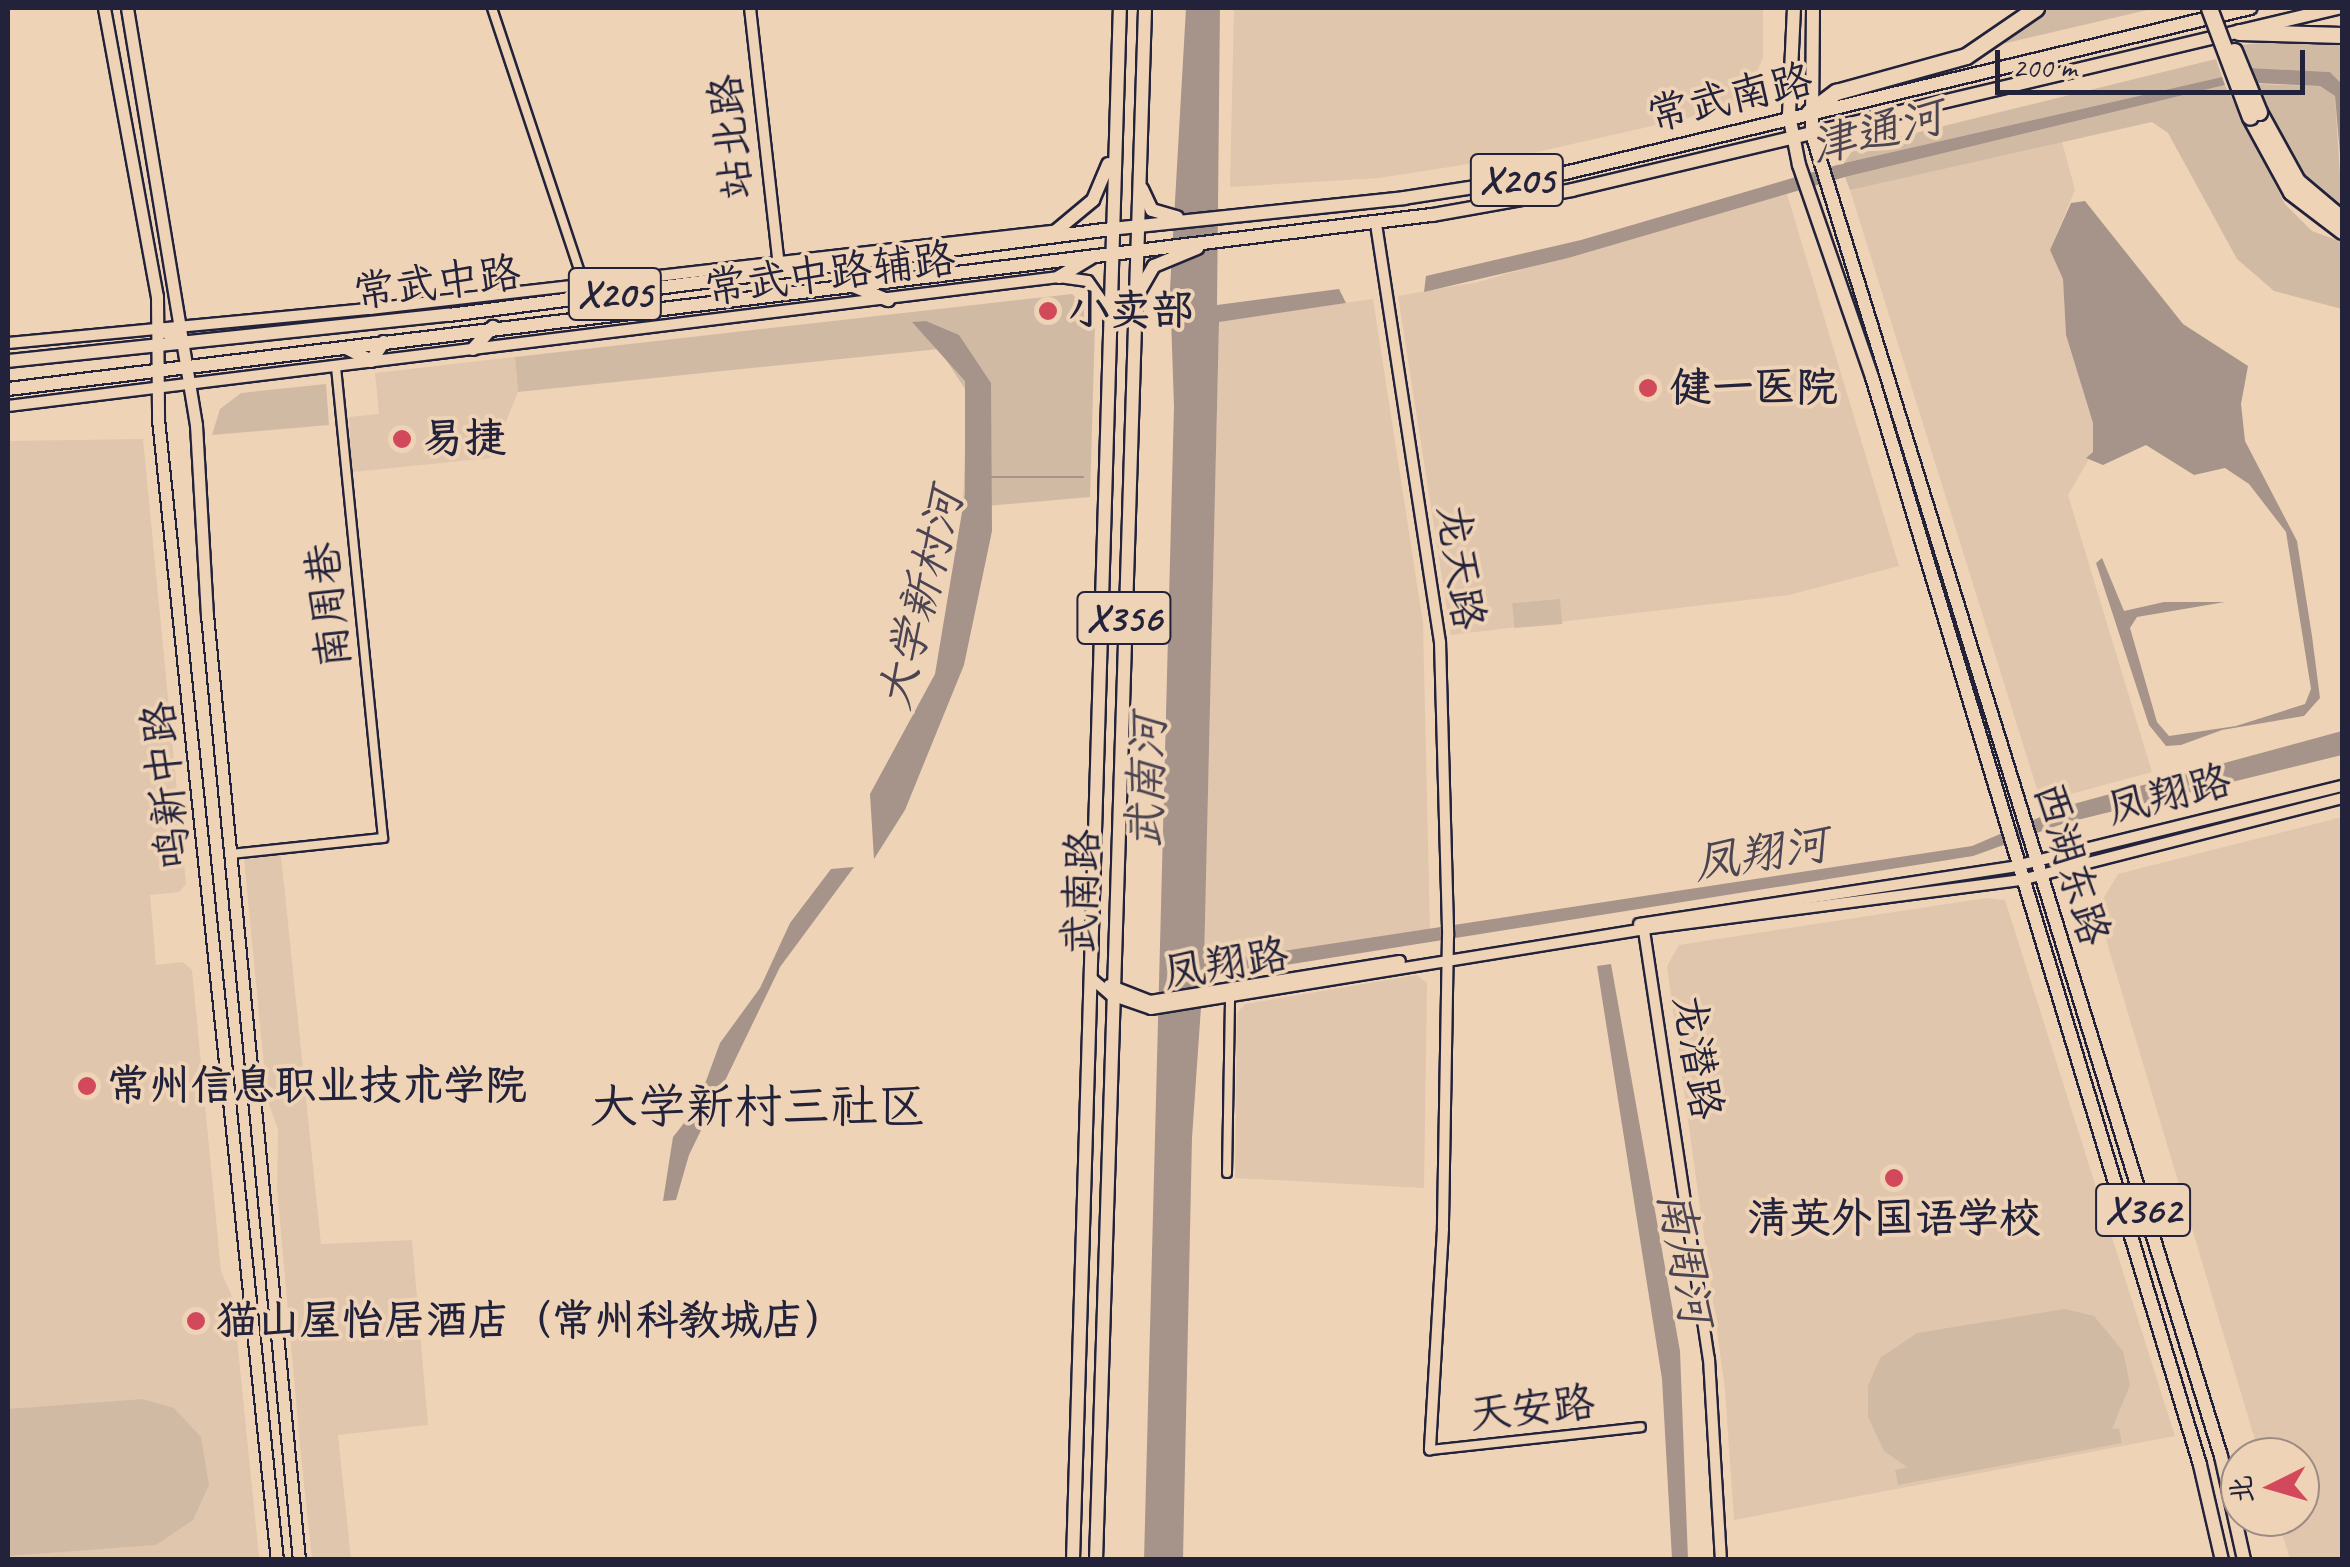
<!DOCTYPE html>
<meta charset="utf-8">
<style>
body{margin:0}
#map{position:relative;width:2350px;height:1567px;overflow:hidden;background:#efd3b6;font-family:Caveat,"LXGW WenKai TC",sans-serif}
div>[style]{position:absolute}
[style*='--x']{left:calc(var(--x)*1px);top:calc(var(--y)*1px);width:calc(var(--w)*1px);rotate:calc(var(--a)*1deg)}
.built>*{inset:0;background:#e0c6ad}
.green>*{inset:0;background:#d1baa4;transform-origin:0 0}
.water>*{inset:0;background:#a6948a}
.stream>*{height:2.5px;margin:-1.25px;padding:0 1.25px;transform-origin:1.25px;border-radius:1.25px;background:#a6948a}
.roads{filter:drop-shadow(2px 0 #22223b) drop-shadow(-2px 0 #22223b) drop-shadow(0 2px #22223b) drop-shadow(0 -2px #22223b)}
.minor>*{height:8px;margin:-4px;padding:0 4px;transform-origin:4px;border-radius:4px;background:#efd3b6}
.tertiary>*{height:10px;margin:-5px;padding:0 5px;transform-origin:5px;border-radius:5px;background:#efd3b6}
.secondary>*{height:11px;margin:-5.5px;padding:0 5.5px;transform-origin:5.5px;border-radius:5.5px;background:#efd3b6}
.primary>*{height:12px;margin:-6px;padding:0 6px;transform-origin:6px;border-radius:6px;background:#efd3b6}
.motorway>*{height:15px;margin:-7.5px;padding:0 7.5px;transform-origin:7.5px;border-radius:7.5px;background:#efd3b6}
.bridges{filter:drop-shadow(2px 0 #22223b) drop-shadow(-2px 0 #22223b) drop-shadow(0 2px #22223b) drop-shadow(0 -2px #22223b)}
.motorway-bridge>*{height:15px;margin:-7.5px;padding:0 7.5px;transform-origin:7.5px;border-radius:7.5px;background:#efd3b6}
.dots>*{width:28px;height:28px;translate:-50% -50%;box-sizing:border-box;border:5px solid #efd3b6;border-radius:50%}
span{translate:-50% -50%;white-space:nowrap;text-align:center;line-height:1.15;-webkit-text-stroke:8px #efd3b6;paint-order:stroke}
.shield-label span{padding:2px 8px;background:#efd3b6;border:2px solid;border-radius:8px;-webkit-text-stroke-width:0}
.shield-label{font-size:40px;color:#22223b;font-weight:700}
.street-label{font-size:42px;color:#22223b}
.poi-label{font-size:42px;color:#22223b;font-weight:700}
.left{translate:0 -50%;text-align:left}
.water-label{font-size:45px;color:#4a4453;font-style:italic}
.quarter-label{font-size:48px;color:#22223b}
.frame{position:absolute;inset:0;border:10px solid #22223b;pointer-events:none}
.north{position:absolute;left:2220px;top:1437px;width:100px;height:100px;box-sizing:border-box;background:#efd3b6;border:2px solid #9d8c85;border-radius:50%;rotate:265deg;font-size:28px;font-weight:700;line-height:40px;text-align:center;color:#22223b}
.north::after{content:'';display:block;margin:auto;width:35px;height:45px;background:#d1495b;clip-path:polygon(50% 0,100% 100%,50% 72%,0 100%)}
.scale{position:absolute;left:1995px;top:50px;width:310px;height:45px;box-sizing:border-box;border:5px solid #22223b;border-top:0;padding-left:12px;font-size:30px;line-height:35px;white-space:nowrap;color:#22223b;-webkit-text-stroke:8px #efd3b6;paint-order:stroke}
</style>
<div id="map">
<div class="built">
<div style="clip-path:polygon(1234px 8px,1763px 8px,1763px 58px,1740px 106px,1520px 156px,1379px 178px,1230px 187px)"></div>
<div style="clip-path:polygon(2061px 138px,2075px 190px,2050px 250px,2063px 278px,2066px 335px,2093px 423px,2093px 452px,2068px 495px,2152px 772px,2041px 802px,1850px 190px)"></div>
<div style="clip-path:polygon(1787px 194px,1899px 566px,1789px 595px,1451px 635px,1398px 296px,1478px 282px)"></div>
<div style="clip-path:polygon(1373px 299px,1423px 623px,1430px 932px,1204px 963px,1219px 321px)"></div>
<div style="clip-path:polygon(515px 357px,518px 392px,491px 458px,352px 472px,349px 417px,379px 414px,375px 373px)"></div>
<div style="clip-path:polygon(143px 439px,186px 884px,179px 892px,150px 895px,156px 965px,183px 962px,192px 970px,221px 1271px,233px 1299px,259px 1557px,8px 1560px,8px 441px)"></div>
<div style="clip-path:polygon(2342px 817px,2342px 1559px,2290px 1559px,2277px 1517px,2300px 1517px,2300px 1457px,2260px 1457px,2097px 909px,2118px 874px)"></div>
<div style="clip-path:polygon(281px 855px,321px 1244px,412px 1240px,428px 1425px,338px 1435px,351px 1559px,312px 1559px,300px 1446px,277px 1189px,278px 1130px,267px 1098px,244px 858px)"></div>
<div style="clip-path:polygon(1986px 898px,2005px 900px,2175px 1436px,1734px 1520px,1725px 1390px,1667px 966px,1679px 945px)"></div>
<div style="clip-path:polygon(1417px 975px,1427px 983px,1424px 1188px,1235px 1178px,1237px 1013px,1245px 1004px)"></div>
</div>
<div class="green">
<div style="clip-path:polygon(2045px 8px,2156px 8px,2002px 44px)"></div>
<div style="clip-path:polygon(2288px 40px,2342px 43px,2342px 84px,2330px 72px,2249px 68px,2242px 45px)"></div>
<div style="clip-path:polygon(2216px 59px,2222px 77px,1844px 163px,1854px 148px)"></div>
<div style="clip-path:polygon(2257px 84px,2320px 86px,2335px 96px,2342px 207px,2312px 187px,2284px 147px)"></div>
<div style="clip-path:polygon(2225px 85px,2285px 204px,2312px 231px,2342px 242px,2342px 309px,2274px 291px,2237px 259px,2168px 133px,2152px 122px,1850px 190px,1845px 177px)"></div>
<div style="clip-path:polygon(1072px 294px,1091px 311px,1095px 325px,1090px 497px,963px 508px,967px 392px,939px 349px,518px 392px,515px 357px)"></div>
<div style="clip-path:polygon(326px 384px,329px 425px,212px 435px,220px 409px,241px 393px)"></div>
<div style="left:1560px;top:599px;width:25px;height:48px;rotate:85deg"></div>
<div style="clip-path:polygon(2065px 1309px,2094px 1316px,2123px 1351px,2130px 1385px,2112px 1429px,2119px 1428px,2122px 1443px,1898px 1485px,1895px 1470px,1907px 1467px,1884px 1451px,1868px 1417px,1868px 1386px,1880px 1358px,1917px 1333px)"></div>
<div style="clip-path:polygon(143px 1399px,174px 1408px,201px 1437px,209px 1485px,193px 1520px,156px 1545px,8px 1556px,8px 1409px)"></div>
</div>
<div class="water">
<div style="clip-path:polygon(1186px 8px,1220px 8px,1217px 305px,1339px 289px,1346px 303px,1219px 322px,1204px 963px,1972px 846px,2066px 806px,2342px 731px,2342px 755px,2065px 823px,1973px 856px,1203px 978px,1192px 1138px,1183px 1559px,1144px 1560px,1174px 406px,1170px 289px)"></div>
<div style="clip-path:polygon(2249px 68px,2330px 72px,2342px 84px,2342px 178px,2335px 96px,2320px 86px,2257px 83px)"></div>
<div style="clip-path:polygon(2222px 77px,2225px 85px,1845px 177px,1568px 258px,1424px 292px,1426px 276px,1581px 240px,1844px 163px)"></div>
<div style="clip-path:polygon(2085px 201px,2183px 324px,2248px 366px,2241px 404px,2245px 441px,2297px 541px,2312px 636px,2320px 698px,2304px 716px,2222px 730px,2181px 745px,2166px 746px,2149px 725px,2096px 563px,2102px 558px,2124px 611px,2164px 602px,2225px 602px,2137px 617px,2130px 628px,2157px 722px,2169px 736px,2236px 726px,2305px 704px,2311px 689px,2286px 532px,2249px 484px,2225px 468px,2194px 475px,2146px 445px,2103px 465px,2086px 458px,2093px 452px,2093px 423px,2066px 335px,2063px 279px,2050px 250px,2071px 203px)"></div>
<div style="clip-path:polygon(926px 321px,959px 335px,991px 383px,992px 531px,964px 665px,905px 810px,874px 859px,870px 794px,935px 674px,965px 494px,965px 381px,912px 322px)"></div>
<div style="clip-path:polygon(854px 867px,780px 967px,689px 1155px,676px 1200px,663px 1201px,673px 1137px,696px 1108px,720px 1043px,760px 988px,790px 923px,831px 869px)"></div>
<div style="clip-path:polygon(1611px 964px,1680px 1351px,1688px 1559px,1672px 1559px,1662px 1379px,1597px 966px)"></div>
</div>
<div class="stream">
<div style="--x:985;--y:477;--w:98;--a:0"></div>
</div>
<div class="roads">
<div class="minor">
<div style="--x:492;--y:8;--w:289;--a:71.6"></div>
<div style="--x:230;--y:854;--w:154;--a:-6"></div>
<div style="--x:383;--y:838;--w:474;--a:-95.7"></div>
<div style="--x:1227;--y:1173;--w:176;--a:-89"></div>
<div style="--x:1430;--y:1450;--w:212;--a:-6.2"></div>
</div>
<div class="tertiary">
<div style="--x:750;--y:8;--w:259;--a:83.6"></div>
<div style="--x:1376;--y:224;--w:423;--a:81.3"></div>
<div style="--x:1440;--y:642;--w:294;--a:88.4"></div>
<div style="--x:1448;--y:936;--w:293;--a:91"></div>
<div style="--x:1443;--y:1229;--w:221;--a:93.4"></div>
<div style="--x:8;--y:343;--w:364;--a:-5.4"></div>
<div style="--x:370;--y:309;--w:695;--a:-6.53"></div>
<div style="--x:8;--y:406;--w:1059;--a:-7"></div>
<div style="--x:1059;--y:277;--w:29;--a:8"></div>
<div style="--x:1088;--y:281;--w:37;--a:55"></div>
<div style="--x:1639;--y:924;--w:381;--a:-8.7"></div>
<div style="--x:2016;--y:866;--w:336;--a:-13.8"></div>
<div style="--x:1643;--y:924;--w:440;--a:81.4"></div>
<div style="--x:1709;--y:1359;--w:201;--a:86.6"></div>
<div style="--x:1090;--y:977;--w:28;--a:41"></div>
<div style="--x:1111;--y:995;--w:42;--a:19.3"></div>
<div style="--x:1151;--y:1009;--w:499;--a:-9.2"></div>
<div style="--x:1644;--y:929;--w:380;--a:-7.4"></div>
<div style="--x:2021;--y:880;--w:331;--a:-14.3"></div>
<div style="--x:1109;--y:985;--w:44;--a:21.3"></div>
<div style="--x:1150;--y:1001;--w:253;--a:-9.1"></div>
</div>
<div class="secondary">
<div style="--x:104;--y:8;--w:293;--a:79.6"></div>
<div style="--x:157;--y:296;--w:123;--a:89.5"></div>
<div style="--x:158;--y:419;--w:1147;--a:84.05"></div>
<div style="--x:127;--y:8;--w:423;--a:80.6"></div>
<div style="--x:196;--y:425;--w:190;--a:86.7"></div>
<div style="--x:207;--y:615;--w:949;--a:84.44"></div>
</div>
<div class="primary">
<div style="--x:1794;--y:8;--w:107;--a:92.7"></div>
<div style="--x:1789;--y:115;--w:51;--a:78.7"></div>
<div style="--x:1799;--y:165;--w:224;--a:71"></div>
<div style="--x:1872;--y:377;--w:1136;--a:73.22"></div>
<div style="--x:2200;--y:1465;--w:98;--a:77"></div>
<div style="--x:1813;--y:8;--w:126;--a:90.5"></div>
<div style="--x:1812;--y:134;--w:1384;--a:72.81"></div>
<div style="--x:2221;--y:1456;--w:107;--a:77.5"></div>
<div style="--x:1142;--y:189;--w:23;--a:65"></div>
<div style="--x:1152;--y:210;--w:26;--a:16"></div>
<div style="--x:1051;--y:235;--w:55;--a:-39.8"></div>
<div style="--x:1093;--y:200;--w:39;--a:-67"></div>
<div style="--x:1059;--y:277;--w:37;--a:-31"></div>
<div style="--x:853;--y:286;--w:38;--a:22"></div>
<div style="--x:1140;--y:290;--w:28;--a:-60"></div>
<div style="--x:1154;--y:266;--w:47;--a:-22.7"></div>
<div style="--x:567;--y:300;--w:24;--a:-48"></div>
<div style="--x:583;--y:282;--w:23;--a:34"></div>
<div style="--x:160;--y:328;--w:29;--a:34"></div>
<div style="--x:346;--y:348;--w:28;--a:27"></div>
<div style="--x:371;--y:361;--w:23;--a:-56"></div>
<div style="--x:473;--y:349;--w:30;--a:-48"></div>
<div style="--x:8;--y:361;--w:443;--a:-6"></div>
<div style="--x:449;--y:315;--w:668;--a:-7.4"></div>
<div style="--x:1111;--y:229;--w:295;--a:-6"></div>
<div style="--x:1404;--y:198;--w:163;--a:-8.8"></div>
<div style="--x:1565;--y:173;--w:705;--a:-13.54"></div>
<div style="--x:8;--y:389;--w:1435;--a:-6.97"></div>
<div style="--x:1432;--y:215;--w:142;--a:-10.1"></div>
<div style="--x:1572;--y:190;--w:787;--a:-13.37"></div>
<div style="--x:1073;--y:1560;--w:1553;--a:-88.27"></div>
<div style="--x:1096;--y:1560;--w:1553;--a:-88.19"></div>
</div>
<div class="motorway">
<div style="--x:2239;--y:32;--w:103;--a:1.7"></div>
<div style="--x:1809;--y:112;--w:34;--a:-37"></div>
<div style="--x:1836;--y:92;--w:135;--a:-15.5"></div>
<div style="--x:1966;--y:56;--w:85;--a:-34.4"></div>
<div style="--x:2259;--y:112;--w:79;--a:61.2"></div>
<div style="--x:2297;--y:181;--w:59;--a:40.2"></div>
<div style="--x:2250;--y:117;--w:85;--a:61.3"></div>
<div style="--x:2291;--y:192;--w:64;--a:37.4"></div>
</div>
</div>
<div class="bridges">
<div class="motorway-bridge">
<div style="--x:2209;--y:8;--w:116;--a:69.4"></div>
<div style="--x:2234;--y:51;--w:66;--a:67.7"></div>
</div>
</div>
<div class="dots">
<div style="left:1048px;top:311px;background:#d1495b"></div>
<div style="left:1648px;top:388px;background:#d1495b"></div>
<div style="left:402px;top:439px;background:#d1495b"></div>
<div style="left:87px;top:1086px;background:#d1495b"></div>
<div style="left:1894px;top:1178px;background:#d1495b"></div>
<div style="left:196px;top:1321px;background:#d1495b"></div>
</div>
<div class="shield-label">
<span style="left:1517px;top:180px">X205</span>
<span style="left:615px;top:294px">X205</span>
<span style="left:1124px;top:618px">X356</span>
<span style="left:2143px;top:1210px">X362</span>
</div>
<div class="street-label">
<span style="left:1730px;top:98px;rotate:-13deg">常武南路</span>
<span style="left:732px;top:137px;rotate:-96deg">站北路</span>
<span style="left:830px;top:274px;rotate:-7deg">常武中路辅路</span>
<span style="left:437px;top:283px;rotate:-7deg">常武中路</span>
<span style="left:1460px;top:567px;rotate:82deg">龙天路</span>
<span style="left:329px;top:605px;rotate:-96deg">南周巷</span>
<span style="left:167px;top:785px;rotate:-96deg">鸣新中路</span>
<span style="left:2169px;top:795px;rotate:-14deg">凤翔路</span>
<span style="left:2071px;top:864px;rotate:73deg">西湖东路</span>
<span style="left:1082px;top:892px;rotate:-88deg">武南路</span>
<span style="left:1226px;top:964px;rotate:-9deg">凤翔路</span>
<span style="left:1697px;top:1057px;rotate:81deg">龙潜路</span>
<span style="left:1532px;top:1409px;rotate:-6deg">天安路</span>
</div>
<div class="poi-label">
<span class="left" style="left:1068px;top:311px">小卖部</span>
<span class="left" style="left:1670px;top:388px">健一医院</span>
<span class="left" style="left:422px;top:439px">易捷</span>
<span class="left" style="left:107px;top:1086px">常州信息职业技术学院</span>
<span style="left:1894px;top:1219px">清英外国语学校</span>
<span class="left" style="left:216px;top:1321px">猫山屋怡居酒店（常州科教城店）</span>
</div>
<div class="water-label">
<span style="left:1877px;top:132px;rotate:-14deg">津通河</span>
<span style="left:921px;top:599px;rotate:-76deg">大学新村河</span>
<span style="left:1147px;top:782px;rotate:-88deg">武南河</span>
<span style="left:1761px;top:854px;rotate:-9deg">凤翔河</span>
<span style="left:1685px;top:1258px;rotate:80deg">南周河</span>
</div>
<div class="quarter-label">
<span style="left:758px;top:1107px">大学新村三社区</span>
</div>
<div class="frame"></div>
<div class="north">北</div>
<div class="scale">200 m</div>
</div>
